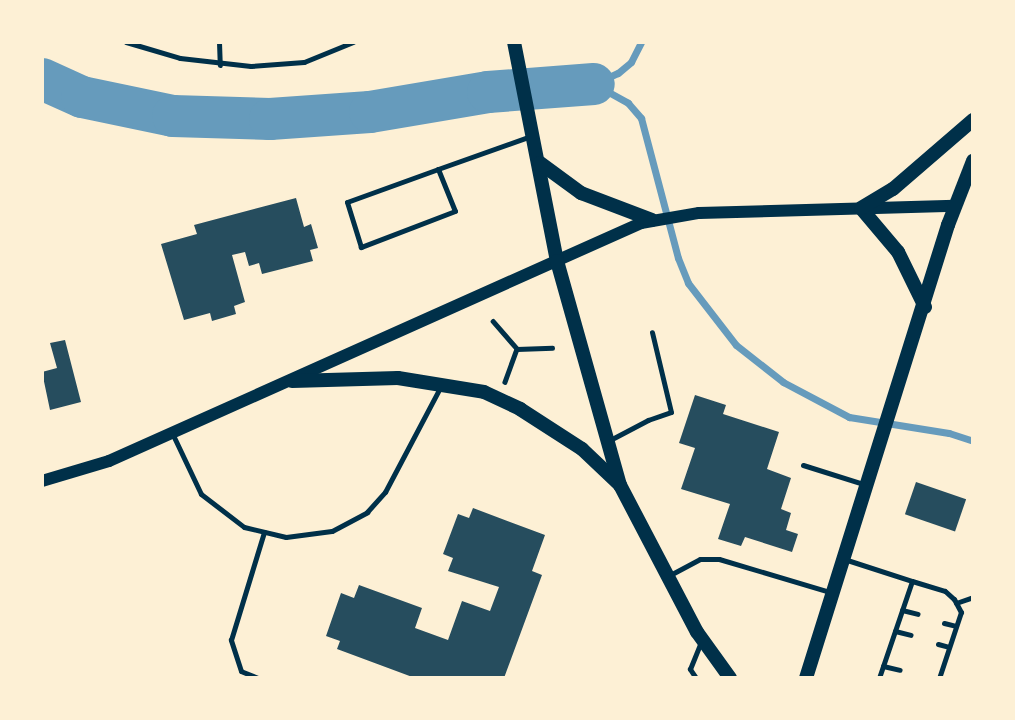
<!DOCTYPE html>
<style>
body{margin:0}
#map{position:relative;width:1015px;height:720px;overflow:hidden;background:#fdf0d5;font-family:Manrope,sans-serif}
div>[style]{position:absolute}
[style*='--x']{left:calc(var(--x)*1px);top:calc(var(--y)*1px);width:calc(var(--w)*1px);rotate:calc(var(--a)*1deg)}
.stream>*{height:7px;margin:-3.5px;padding:0 3.5px;transform-origin:3.5px;border-radius:3.5px;background:#669bbc}
.river>*{height:42px;margin:-21px;padding:0 21px;transform-origin:21px;border-radius:21px;background:#669bbc}
.building>*{inset:0;background:#264d5e;transform-origin:0 0}
.path>*{height:4.5px;margin:-2.25px;padding:0 2.25px;transform-origin:2.25px;border-radius:2.25px;background:#003049}
.service>*{height:5px;margin:-2.5px;padding:0 2.5px;transform-origin:2.5px;border-radius:2.5px;background:#003049}
.tertiary>*{height:12px;margin:-6px;padding:0 6px;transform-origin:6px;border-radius:6px;background:#003049}
.secondary>*{height:14px;margin:-7px;padding:0 7px;transform-origin:7px;border-radius:7px;background:#003049}
span{translate:-50% -50%;white-space:nowrap;text-align:center;line-height:1.15;-webkit-text-stroke:5px #fdf0d5;paint-order:stroke}
.frame{position:absolute;inset:0;border:44px solid #fdf0d5;pointer-events:none}
</style>
<div id="map">
<div class="stream">
<div style="--x:594;--y:84;--w:39;--a:29"></div>
<div style="--x:628;--y:103;--w:20;--a:49"></div>
<div style="--x:641;--y:118;--w:145;--a:75.2"></div>
<div style="--x:678;--y:258;--w:27;--a:68"></div>
<div style="--x:688;--y:283;--w:78;--a:52.3"></div>
<div style="--x:736;--y:345;--w:60;--a:38.2"></div>
<div style="--x:783;--y:382;--w:75;--a:27.9"></div>
<div style="--x:849;--y:417;--w:101;--a:9.1"></div>
<div style="--x:949;--y:433;--w:25;--a:18"></div>
<div style="--x:594;--y:84;--w:26;--a:-25"></div>
<div style="--x:618;--y:73;--w:17;--a:-40"></div>
<div style="--x:631;--y:62;--w:22;--a:-63"></div>
</div>
<div class="river">
<div style="--x:42;--y:79;--w:44;--a:24.2"></div>
<div style="--x:82;--y:97;--w:93;--a:11.8"></div>
<div style="--x:173;--y:116;--w:97;--a:1.8"></div>
<div style="--x:270;--y:119;--w:100;--a:-4"></div>
<div style="--x:370;--y:112;--w:120;--a:-9.6"></div>
<div style="--x:488;--y:92;--w:106;--a:-4.3"></div>
</div>
<div class="building">
<div style="clip-path:polygon(296px 198px,304px 227px,311px 224px,318px 248px,310px 250px,313px 261px,262px 274px,259px 263px,249px 266px,245px 252px,232px 255px,245px 302px,234px 306px,236px 314px,212px 321px,210px 313px,184px 320px,161px 244px,197px 234px,194px 225px)"></div>
<div style="clip-path:polygon(65px 340px,81px 402px,50px 410px,42px 372px,57px 368px,50px 343px)"></div>
<div style="clip-path:polygon(695px 395px,726px 405px,723px 414px,779px 432px,767px 469px,791px 478px,781px 509px,791px 513px,786px 530px,798px 534px,792px 552px,745px 537px,741px 546px,718px 539px,730px 504px,681px 489px,695px 448px,679px 443px)"></div>
<div style="left:916px;top:482px;width:53px;height:34px;rotate:19deg"></div>
<div style="clip-path:polygon(473px 508px,545px 535px,532px 571px,542px 575px,504px 678px,415px 678px,337px 649px,340px 641px,326px 636px,341px 593px,354px 598px,359px 585px,422px 608px,415px 628px,448px 640px,462px 601px,490px 611px,499px 587px,448px 571px,453px 558px,443px 554px,458px 514px,469px 518px)"></div>
</div>
<div class="path">
<div style="--x:493;--y:321;--w:37;--a:49"></div>
<div style="--x:517;--y:349;--w:35;--a:110"></div>
<div style="--x:517;--y:349;--w:35;--a:-2"></div>
</div>
<div class="service">
<div style="--x:126;--y:42;--w:56;--a:16.5"></div>
<div style="--x:180;--y:58;--w:71;--a:6.4"></div>
<div style="--x:251;--y:66;--w:53;--a:-4.3"></div>
<div style="--x:304;--y:62;--w:53;--a:-22.2"></div>
<div style="--x:219;--y:42;--w:23;--a:88"></div>
<div style="--x:438;--y:169;--w:45;--a:68"></div>
<div style="--x:455;--y:211;--w:101;--a:159"></div>
<div style="--x:361;--y:247;--w:47;--a:-107.3"></div>
<div style="--x:347;--y:202;--w:97;--a:-19.9"></div>
<div style="--x:438;--y:169;--w:99;--a:-19.5"></div>
<div style="--x:173;--y:435;--w:65;--a:64.6"></div>
<div style="--x:201;--y:494;--w:54;--a:37.5"></div>
<div style="--x:244;--y:527;--w:43;--a:13.4"></div>
<div style="--x:286;--y:537;--w:46;--a:-7.4"></div>
<div style="--x:332;--y:531;--w:40;--a:-28"></div>
<div style="--x:367;--y:512;--w:27;--a:-48"></div>
<div style="--x:385;--y:492;--w:120;--a:-62.2"></div>
<div style="--x:610;--y:440;--w:43;--a:-27.8"></div>
<div style="--x:648;--y:420;--w:24;--a:-19"></div>
<div style="--x:671;--y:412;--w:82;--a:-103.4"></div>
<div style="--x:803;--y:465;--w:67;--a:17.4"></div>
<div style="--x:844;--y:559;--w:71;--a:17.9"></div>
<div style="--x:912;--y:581;--w:102;--a:108.8"></div>
<div style="--x:670;--y:575;--w:34;--a:-28"></div>
<div style="--x:700;--y:559;--w:19;--a:0"></div>
<div style="--x:719;--y:559;--w:116;--a:16.6"></div>
<div style="--x:912;--y:581;--w:34;--a:17"></div>
<div style="--x:945;--y:591;--w:12;--a:42"></div>
<div style="--x:954;--y:599;--w:15;--a:62"></div>
<div style="--x:961;--y:612;--w:70;--a:108.4"></div>
<div style="--x:956;--y:603;--w:18;--a:-19"></div>
<div style="--x:902;--y:610;--w:16;--a:14"></div>
<div style="--x:944;--y:623;--w:12;--a:14"></div>
<div style="--x:895;--y:631;--w:16;--a:14"></div>
<div style="--x:938;--y:644;--w:11;--a:15"></div>
<div style="--x:883;--y:666;--w:17;--a:13"></div>
<div style="--x:258;--y:678;--w:18;--a:-158"></div>
<div style="--x:241;--y:671;--w:33;--a:-108"></div>
<div style="--x:231;--y:640;--w:113;--a:-73"></div>
<div style="--x:696;--y:678;--w:11;--a:-124"></div>
<div style="--x:690;--y:669;--w:29;--a:-68"></div>
<div style="--x:926;--y:678;--w:1;--a:0"></div>
</div>
<div class="tertiary">
<div style="--x:42;--y:481;--w:70;--a:-16.6"></div>
<div style="--x:109;--y:461;--w:583;--a:-24.1"></div>
<div style="--x:641;--y:223;--w:59;--a:-9.8"></div>
<div style="--x:699;--y:213;--w:256;--a:-1.6"></div>
</div>
<div class="secondary">
<div style="--x:514;--y:42;--w:223;--a:78.9"></div>
<div style="--x:557;--y:261;--w:233;--a:74.3"></div>
<div style="--x:620;--y:485;--w:166;--a:62.4"></div>
<div style="--x:697;--y:632;--w:57;--a:54.3"></div>
<div style="--x:540;--y:163;--w:51;--a:36.2"></div>
<div style="--x:581;--y:193;--w:76;--a:20.8"></div>
<div style="--x:925;--y:307;--w:61;--a:-116.1"></div>
<div style="--x:898;--y:252;--w:57;--a:-130.1"></div>
<div style="--x:861;--y:208;--w:37;--a:-31"></div>
<div style="--x:893;--y:189;--w:106;--a:-40.8"></div>
<div style="--x:292;--y:381;--w:106;--a:-1.6"></div>
<div style="--x:398;--y:378;--w:87;--a:9.2"></div>
<div style="--x:484;--y:392;--w:40;--a:25"></div>
<div style="--x:520;--y:409;--w:74;--a:32.8"></div>
<div style="--x:582;--y:449;--w:52;--a:43.5"></div>
<div style="--x:806;--y:678;--w:475;--a:-72.6"></div>
<div style="--x:948;--y:225;--w:69;--a:-68.7"></div>
</div>
<div class="frame"></div>
</div>
